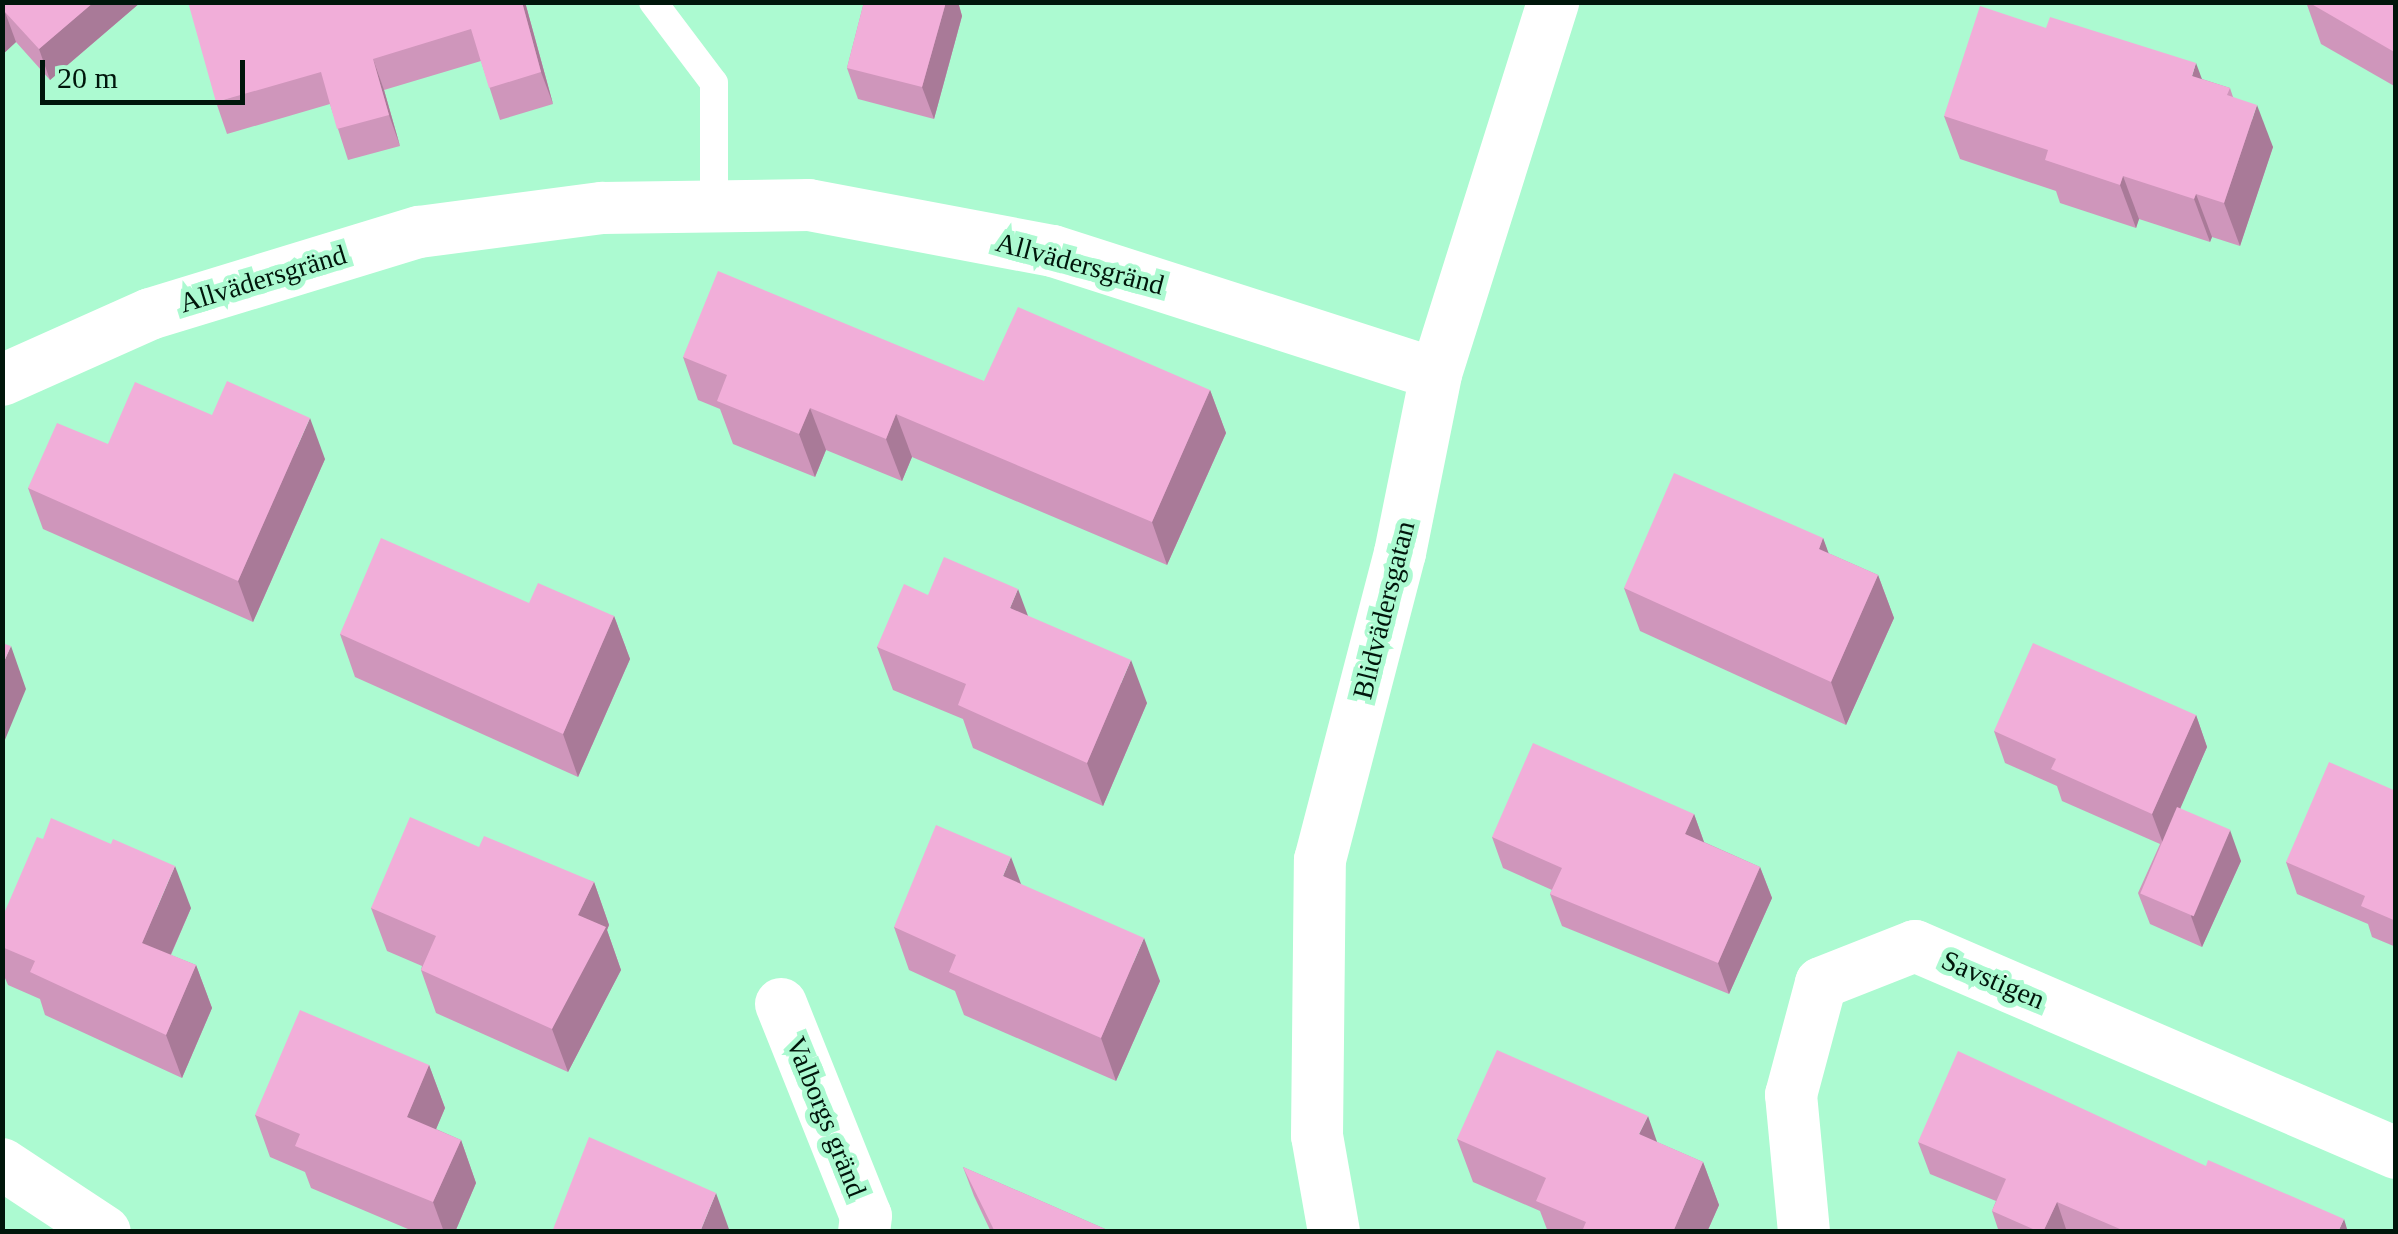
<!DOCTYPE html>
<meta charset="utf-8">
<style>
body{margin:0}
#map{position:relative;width:2398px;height:1234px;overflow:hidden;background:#acfad1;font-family:Georgia,serif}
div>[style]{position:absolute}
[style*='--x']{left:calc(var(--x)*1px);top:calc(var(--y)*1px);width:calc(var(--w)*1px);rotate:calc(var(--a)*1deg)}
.lane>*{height:28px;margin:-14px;padding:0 14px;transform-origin:14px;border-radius:14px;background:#fff}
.street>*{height:52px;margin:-26px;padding:0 26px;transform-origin:26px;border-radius:26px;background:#fff}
.wall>*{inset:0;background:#cf96bb}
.shaded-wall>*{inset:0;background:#a97a98}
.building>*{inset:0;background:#f1aed9;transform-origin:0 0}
span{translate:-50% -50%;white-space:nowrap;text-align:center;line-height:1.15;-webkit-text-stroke:10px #acfad1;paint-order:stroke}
.street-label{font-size:28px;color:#00160b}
.frame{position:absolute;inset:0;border:5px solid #00160b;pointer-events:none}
.scale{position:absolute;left:40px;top:60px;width:205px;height:45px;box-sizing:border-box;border:5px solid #00160b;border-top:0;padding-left:12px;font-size:30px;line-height:35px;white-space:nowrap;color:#00160b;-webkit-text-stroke:8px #acfad1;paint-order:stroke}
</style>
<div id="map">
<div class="lane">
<div style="--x:653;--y:2;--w:101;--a:53"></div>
<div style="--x:714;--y:83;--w:124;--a:90"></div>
</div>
<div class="street">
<div style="--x:2;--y:380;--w:162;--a:-24"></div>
<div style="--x:150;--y:314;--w:281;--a:-17"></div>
<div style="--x:419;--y:232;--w:185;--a:-7.5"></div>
<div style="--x:602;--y:208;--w:207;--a:-0.8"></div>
<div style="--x:809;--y:205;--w:248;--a:10.7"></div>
<div style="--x:1053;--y:251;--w:402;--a:17.8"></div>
<div style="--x:781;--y:1004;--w:228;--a:68.2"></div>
<div style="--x:866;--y:1216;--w:16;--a:97"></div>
<div style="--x:2;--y:1164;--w:123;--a:33.4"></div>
<div style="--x:1334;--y:1232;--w:97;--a:-100"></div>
<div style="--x:1317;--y:1136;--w:276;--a:-89.4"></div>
<div style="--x:1320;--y:860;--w:317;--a:-75.4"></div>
<div style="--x:1400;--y:553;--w:183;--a:-78.6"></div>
<div style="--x:1436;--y:374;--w:390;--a:-72.5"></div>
<div style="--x:1804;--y:1232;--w:138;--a:-95.4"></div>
<div style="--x:1791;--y:1095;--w:116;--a:-75"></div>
<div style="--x:1821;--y:983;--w:101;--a:-21.5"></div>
<div style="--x:1915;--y:946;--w:524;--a:23.28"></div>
</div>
<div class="wall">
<div style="clip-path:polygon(2px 2px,141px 2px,50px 80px,16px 42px,2px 55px)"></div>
<div style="clip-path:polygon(525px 2px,553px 104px,500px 120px,481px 61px,384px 90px,400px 146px,348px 160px,330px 104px,227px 134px,216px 102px)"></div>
<div style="clip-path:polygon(864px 2px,958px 2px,962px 16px,934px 119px,858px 99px,847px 68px)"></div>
<div style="clip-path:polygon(2306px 2px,2396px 2px,2396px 87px,2321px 44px)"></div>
<div style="clip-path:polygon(2202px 79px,2230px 88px,2233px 97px,2273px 147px,2240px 246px,2212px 237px,2210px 242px,2139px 219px,2136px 228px,2060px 203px,2056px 191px,1960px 159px,1944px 116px)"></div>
<div style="clip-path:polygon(683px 357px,984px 381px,1210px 390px,1226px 433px,1167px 565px,912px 457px,902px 481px,826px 450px,815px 477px,733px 444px,720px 409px,698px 400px)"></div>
<div style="clip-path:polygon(212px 415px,325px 459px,253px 622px,43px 529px,28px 488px,108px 444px)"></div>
<div style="clip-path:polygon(1823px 538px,1828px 553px,1878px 575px,1894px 618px,1846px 725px,1640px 631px,1624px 588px)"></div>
<div style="clip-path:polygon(928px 595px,1028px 616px,1147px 703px,1103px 806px,973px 748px,963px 719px,893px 690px,877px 647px)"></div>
<div style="clip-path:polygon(529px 603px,614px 616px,630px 659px,578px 777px,355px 677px,340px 634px)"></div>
<div style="clip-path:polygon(2196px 715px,2207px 747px,2180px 808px,2241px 861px,2202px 947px,2150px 924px,2138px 893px,2160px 844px,2062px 801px,2057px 786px,2005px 763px,1994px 731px)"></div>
<div style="clip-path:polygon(2396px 791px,2396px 947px,2372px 937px,2368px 924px,2297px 894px,2286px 862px)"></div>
<div style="clip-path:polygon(1694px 814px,1704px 842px,1760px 867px,1772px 898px,1729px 994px,1562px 926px,1550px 894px,1552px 890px,1503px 868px,1492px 837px)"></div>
<div style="clip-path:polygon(479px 847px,594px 882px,609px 925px,607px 930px,621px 970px,568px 1072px,436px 1013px,421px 970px,422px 966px,387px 951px,371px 908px)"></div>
<div style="clip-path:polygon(1020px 884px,1160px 981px,1116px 1081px,964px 1015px,955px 991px,909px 970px,894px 927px)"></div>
<div style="clip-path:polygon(191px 908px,171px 955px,196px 965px,212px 1008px,182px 1078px,45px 1015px,40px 999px,8px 985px,2px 971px,2px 918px)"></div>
<div style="clip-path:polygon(429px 1065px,445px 1108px,436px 1129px,461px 1140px,476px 1183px,455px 1232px,415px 1232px,311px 1188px,305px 1172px,270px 1157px,255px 1115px)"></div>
<div style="clip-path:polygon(1457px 1139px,1657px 1142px,1703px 1162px,1719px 1205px,1707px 1232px,1548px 1232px,1540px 1211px,1473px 1182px)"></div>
<div style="clip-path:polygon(1918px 1142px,2348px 1232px,1999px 1232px,1992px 1211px,1996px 1201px,1930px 1174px)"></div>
<div style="clip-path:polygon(963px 1167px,1112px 1232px,991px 1232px,974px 1196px)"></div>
</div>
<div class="shaded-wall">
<div style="clip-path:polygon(94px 2px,141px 2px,50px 80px,39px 49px)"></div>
<div style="clip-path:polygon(522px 2px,525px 2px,553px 104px,541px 72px)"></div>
<div style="clip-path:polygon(946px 2px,958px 2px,962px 16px,934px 119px,922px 87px)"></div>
<div style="clip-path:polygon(5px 12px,16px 42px,2px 55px,2px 14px)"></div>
<div style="clip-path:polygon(373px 59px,384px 90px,400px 146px,389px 115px)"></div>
<div style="clip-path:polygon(2196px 63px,2212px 106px,2192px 76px)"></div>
<div style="clip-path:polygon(2257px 105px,2273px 147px,2240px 246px,2224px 203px)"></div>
<div style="clip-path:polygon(2123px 176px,2139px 219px,2136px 228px,2120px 185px)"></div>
<div style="clip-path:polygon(2196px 194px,2212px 237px,2210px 242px,2194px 199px)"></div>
<div style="clip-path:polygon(1210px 390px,1226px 433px,1167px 565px,1152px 522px)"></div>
<div style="clip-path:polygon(810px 408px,826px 450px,815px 477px,799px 434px)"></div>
<div style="clip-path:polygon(896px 414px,912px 457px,902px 481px,886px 439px)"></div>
<div style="clip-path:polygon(310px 418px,325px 459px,253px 622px,238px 581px)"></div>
<div style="clip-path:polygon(1823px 538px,1839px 581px,1819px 549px)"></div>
<div style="clip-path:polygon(1878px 575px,1894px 618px,1846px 725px,1831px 682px)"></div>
<div style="clip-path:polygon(1018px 589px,1034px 632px,1010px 608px)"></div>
<div style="clip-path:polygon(614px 616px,630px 659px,578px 777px,563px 734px)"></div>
<div style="clip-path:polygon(11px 646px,26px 689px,2px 747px,2px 666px)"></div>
<div style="clip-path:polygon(1131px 660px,1147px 703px,1103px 806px,1087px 763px)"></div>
<div style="clip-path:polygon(2196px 715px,2207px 747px,2164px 846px,2152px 814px)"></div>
<div style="clip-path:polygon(1694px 814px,1705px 845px,1685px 834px)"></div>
<div style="clip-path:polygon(2230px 830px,2241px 861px,2202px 947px,2191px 916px)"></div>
<div style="clip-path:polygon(1011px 857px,1027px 900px,1003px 876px)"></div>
<div style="clip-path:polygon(175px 866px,191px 908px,157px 986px,142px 943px)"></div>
<div style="clip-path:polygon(1760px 867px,1772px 898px,1729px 994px,1718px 963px)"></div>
<div style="clip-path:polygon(594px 882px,609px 925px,607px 930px,621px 970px,568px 1072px,552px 1029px,578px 915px)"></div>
<div style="clip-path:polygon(1144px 938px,1160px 981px,1116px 1081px,1101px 1038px)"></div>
<div style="clip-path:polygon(196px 965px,212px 1008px,182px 1078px,166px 1035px)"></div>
<div style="clip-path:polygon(429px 1065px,445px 1108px,423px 1160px,407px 1117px)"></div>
<div style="clip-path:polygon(1648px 1116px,1663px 1159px,1639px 1134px)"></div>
<div style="clip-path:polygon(461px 1140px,476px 1183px,455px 1232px,444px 1232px,433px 1202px)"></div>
<div style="clip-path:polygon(1703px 1162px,1719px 1205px,1707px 1232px,1673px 1232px)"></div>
<div style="clip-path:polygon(716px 1193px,730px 1232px,700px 1232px)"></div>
<div style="clip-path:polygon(2057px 1202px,2067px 1232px,2043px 1232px)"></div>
<div style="clip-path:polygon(2344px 1219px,2348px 1232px,2338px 1232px)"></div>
</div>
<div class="building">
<div style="clip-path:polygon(2px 2px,94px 2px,39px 49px,5px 12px,2px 14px)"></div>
<div style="clip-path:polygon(188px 2px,522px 2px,541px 72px,489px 88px,471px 29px,373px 59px,389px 115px,337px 129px,321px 72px,216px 102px)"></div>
<div style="clip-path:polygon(864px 2px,946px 2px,922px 87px,847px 68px)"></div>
<div style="clip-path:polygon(2308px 2px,2396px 2px,2396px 53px)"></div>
<div style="clip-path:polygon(1980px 6px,2046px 28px,2050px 17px,2196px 63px,2192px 76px,2230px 88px,2227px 95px,2257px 105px,2224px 203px,2196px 194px,2194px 199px,2123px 176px,2120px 185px,2045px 160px,2048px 150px,1944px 116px)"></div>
<div style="clip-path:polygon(718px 271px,984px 381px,1018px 307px,1210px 390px,1152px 522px,896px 414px,886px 439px,810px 408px,799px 434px,717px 401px,727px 375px,683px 357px)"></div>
<div style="clip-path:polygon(227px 381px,310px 418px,238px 581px,28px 488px,57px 423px,108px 444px,135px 382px,212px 415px)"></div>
<div style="clip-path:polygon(1674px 473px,1823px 538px,1819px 549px,1878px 575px,1831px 682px,1624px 588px)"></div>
<div style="clip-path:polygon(381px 538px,529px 603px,538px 583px,614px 616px,563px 734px,340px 634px)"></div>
<div style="clip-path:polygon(944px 557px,1018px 589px,1010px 608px,1131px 660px,1087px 763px,958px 705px,966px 684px,877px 647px,904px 584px,928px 595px)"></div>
<div style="clip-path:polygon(2px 643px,11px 646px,2px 666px)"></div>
<div style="clip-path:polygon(2033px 643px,2196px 715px,2152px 814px,2051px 769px,2056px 759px,1994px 731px)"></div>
<div style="clip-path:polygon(1533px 743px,1694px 814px,1685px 834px,1760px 867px,1718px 963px,1550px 894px,1562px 868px,1492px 837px)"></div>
<div style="clip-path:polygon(2329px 762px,2396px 791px,2396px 921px,2361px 906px,2365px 896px,2286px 862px)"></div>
<div style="left:2177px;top:807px;width:58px;height:94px;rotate:23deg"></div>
<div style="clip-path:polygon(410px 817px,479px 847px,484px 836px,594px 882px,578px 915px,606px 927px,552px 1029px,421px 970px,436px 936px,371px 908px)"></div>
<div style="clip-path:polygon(51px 818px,111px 844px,113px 839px,175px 866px,142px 943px,196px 965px,166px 1035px,30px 972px,35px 961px,2px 947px,2px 918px,37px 837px,43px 839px)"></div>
<div style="clip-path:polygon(936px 825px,1011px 857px,1003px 876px,1144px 938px,1101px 1038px,949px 972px,956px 955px,894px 927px)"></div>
<div style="clip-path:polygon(300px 1010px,429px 1065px,407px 1117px,461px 1140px,433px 1202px,295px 1146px,300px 1134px,255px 1115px)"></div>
<div style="clip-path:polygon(1497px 1050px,1648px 1116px,1639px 1134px,1703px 1162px,1673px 1232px,1588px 1232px,1583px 1229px,1586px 1222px,1536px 1201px,1546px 1178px,1457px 1139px)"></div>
<div style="clip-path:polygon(1958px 1051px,2206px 1166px,2208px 1160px,2344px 1219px,2338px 1232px,2127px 1232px,2057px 1202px,2043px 1232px,2040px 1232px,1992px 1211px,2006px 1179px,1918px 1142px)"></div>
<div style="clip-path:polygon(589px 1137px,716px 1193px,700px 1232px,552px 1232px)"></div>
<div style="clip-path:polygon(963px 1167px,1112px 1232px,995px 1232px)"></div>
</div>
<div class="street-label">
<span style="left:1080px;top:264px;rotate:15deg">Allvädersgränd</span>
<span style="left:263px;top:279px;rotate:-17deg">Allvädersgränd</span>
<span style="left:1384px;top:610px;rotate:-76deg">Blidvädersgatan</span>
<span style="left:1993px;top:980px;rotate:23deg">Savstigen</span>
<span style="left:826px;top:1117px;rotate:68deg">Valborgs gränd</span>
</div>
<div class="frame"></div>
<div class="scale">20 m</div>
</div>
